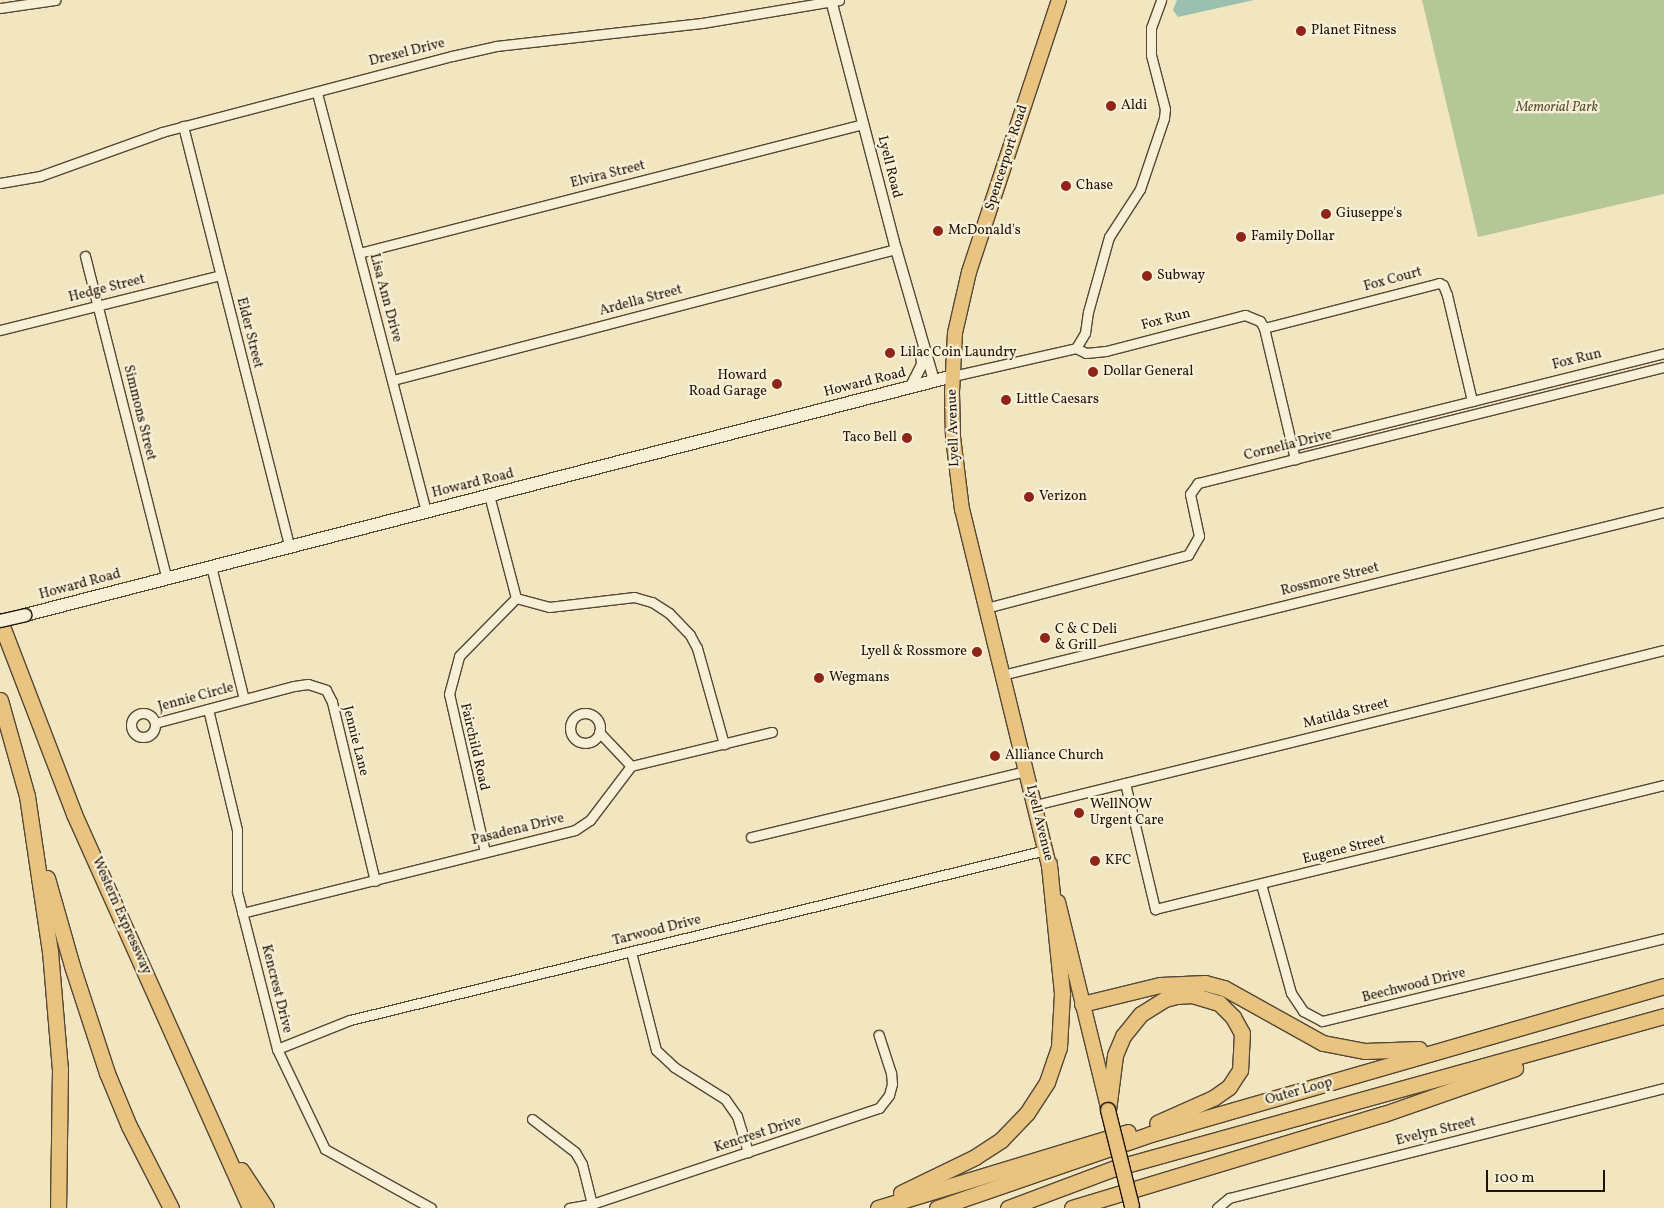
<!DOCTYPE html>
<style>
body{margin:0}
#map{position:relative;width:1664px;height:1208px;overflow:hidden;background:#f2e6c0;font-family:Vollkorn,serif}
div>[style]{position:absolute}
[style*='--x']{left:calc(var(--x)*1px);top:calc(var(--y)*1px);width:calc(var(--w)*1px);rotate:calc(var(--a)*1deg)}
.green>*{inset:0;background:#b5c697}
.water>*{inset:0;background:#9cc0af}
.roads{filter:drop-shadow(1px 0 #554735) drop-shadow(-1px 0 #554735) drop-shadow(0 1px #554735) drop-shadow(0 -1px #554735)}
.minor>*{height:9px;margin:-4.5px;padding:0 4.5px;transform-origin:4.5px;border-radius:4.5px;background:#f7efd6}
.minor>.ring{margin:-4.5px;padding:0;box-sizing:content-box;background:none;border:9px solid #f7efd6;border-radius:50%}
.tertiary>*{height:10px;margin:-5px;padding:0 5px;transform-origin:5px;border-radius:5px;background:#f7efd6}
.secondary>*{height:12px;margin:-6px;padding:0 6px;transform-origin:6px;border-radius:6px;background:#f7efd6}
.primary>*{height:14px;margin:-7px;padding:0 7px;transform-origin:7px;border-radius:7px;background:#e9c380}
.motorway>*{height:15px;margin:-7.5px;padding:0 7.5px;transform-origin:7.5px;border-radius:7.5px;background:#e9c380}
.bridges{filter:drop-shadow(1px 0 #211207) drop-shadow(-1px 0 #211207) drop-shadow(0 1px #211207) drop-shadow(0 -1px #211207)}
.secondary-bridge>*{height:12px;margin:-6px;padding:0 6px;transform-origin:6px;border-radius:6px;background:#f7efd6}
.primary-bridge>*{height:14px;margin:-7px;padding:0 7px;transform-origin:7px;border-radius:7px;background:#e9c380}
.dots>*{width:14px;height:14px;translate:-50% -50%;box-sizing:border-box;border:2px solid #f7efd6;border-radius:50%}
span{translate:-50% -50%;white-space:nowrap;text-align:center;line-height:1.15;-webkit-text-stroke:4.5px #f7efd6;paint-order:stroke}
.poi-label{font-size:14px;color:#211207}
.left{translate:0 -50%;text-align:left}
.right{translate:-100% -50%;text-align:right}
.street-label{font-size:14px;color:#211207}
.park-label{font-size:14px;color:#555139;font-style:italic}
.scale{position:absolute;left:1486px;top:1170px;width:119px;height:22px;box-sizing:border-box;border:2px solid #211207;border-top:0;padding-left:6px;font-size:15px;line-height:18px;white-space:nowrap;color:#211207;-webkit-text-stroke:4px #f7efd6;paint-order:stroke}
</style>
<div id="map">
<div class="green">
<div style="clip-path:polygon(1422px 0,1664px 0,1664px 194px,1478px 237px)"></div>
</div>
<div class="water">
<div style="clip-path:polygon(1177px 0,1254px 0,1178px 17px,1173px 10px)"></div>
</div>
<div class="roads">
<div class="minor">
<div style="--x:0;--y:8;--w:56;--a:-8.3"></div>
<div style="--x:317;--y:93;--w:432;--a:75.4"></div>
<div style="--x:183;--y:126;--w:433;--a:75.8"></div>
<div style="--x:0;--y:183;--w:41;--a:-9.9"></div>
<div style="--x:40;--y:176;--w:130;--a:-19.8"></div>
<div style="--x:162;--y:132;--w:300;--a:-14.7"></div>
<div style="--x:452;--y:56;--w:45;--a:-12.8"></div>
<div style="--x:496;--y:46;--w:207;--a:-6.4"></div>
<div style="--x:702;--y:23;--w:139;--a:-9.5"></div>
<div style="--x:359;--y:253;--w:520;--a:-14.36"></div>
<div style="--x:85;--y:256;--w:331;--a:75.8"></div>
<div style="--x:1264;--y:328;--w:181;--a:-14.4"></div>
<div style="--x:1439;--y:283;--w:4;--a:27"></div>
<div style="--x:1443;--y:285;--w:11;--a:68"></div>
<div style="--x:1447;--y:295;--w:109;--a:76.7"></div>
<div style="--x:0;--y:330;--w:227;--a:-14"></div>
<div style="--x:1076;--y:348;--w:17;--a:-59"></div>
<div style="--x:1085;--y:333;--w:21;--a:-82"></div>
<div style="--x:1088;--y:312;--w:78;--a:-74.4"></div>
<div style="--x:1109;--y:237;--w:57;--a:-57.1"></div>
<div style="--x:1140;--y:189;--w:75;--a:-71.3"></div>
<div style="--x:1164;--y:118;--w:9;--a:-84"></div>
<div style="--x:1165;--y:109;--w:56;--a:-104.5"></div>
<div style="--x:1151;--y:55;--w:27;--a:-90"></div>
<div style="--x:1151;--y:28;--w:30;--a:-70"></div>
<div style="--x:953;--y:376;--w:126;--a:-12.8"></div>
<div style="--x:1076;--y:348;--w:11;--a:27"></div>
<div style="--x:1086;--y:353;--w:20;--a:-6"></div>
<div style="--x:1106;--y:351;--w:144;--a:-14.5"></div>
<div style="--x:1245;--y:315;--w:16;--a:22"></div>
<div style="--x:1260;--y:321;--w:8;--a:60"></div>
<div style="--x:1264;--y:328;--w:135;--a:76.7"></div>
<div style="--x:393;--y:380;--w:520;--a:-14.6"></div>
<div style="--x:1292;--y:446;--w:383;--a:-14"></div>
<div style="--x:211;--y:566;--w:137;--a:76.1"></div>
<div style="--x:516;--y:598;--w:34;--a:15"></div>
<div style="--x:549;--y:607;--w:86;--a:-6.7"></div>
<div style="--x:634;--y:597;--w:19;--a:16"></div>
<div style="--x:652;--y:602;--w:20;--a:33"></div>
<div style="--x:669;--y:613;--w:30;--a:46"></div>
<div style="--x:690;--y:635;--w:15;--a:62"></div>
<div style="--x:697;--y:648;--w:100;--a:74.3"></div>
<div style="--x:986;--y:608;--w:209;--a:-14.7"></div>
<div style="--x:1188;--y:555;--w:22;--a:-60"></div>
<div style="--x:1199;--y:536;--w:43;--a:-102.1"></div>
<div style="--x:1190;--y:494;--w:14;--a:-54"></div>
<div style="--x:1198;--y:483;--w:480;--a:-14"></div>
<div style="--x:1002;--y:675;--w:682;--a:-13.83"></div>
<div style="--x:208;--y:709;--w:124;--a:76.5"></div>
<div style="--x:237;--y:830;--w:62;--a:90"></div>
<div style="--x:237;--y:892;--w:162;--a:75.7"></div>
<div style="--x:277;--y:1049;--w:111;--a:64.4"></div>
<div style="--x:325;--y:1149;--w:121;--a:29.1"></div>
<div class="ring" style="left:570px;top:713px;width:21px;height:21px"></div>
<div class="ring" style="left:131px;top:713px;width:15px;height:15px"></div>
<div style="--x:155;--y:723;--w:144;--a:-14.9"></div>
<div style="--x:294;--y:686;--w:14;--a:-8"></div>
<div style="--x:308;--y:684;--w:19;--a:18"></div>
<div style="--x:326;--y:690;--w:13;--a:63"></div>
<div style="--x:332;--y:702;--w:184;--a:76.5"></div>
<div style="--x:599;--y:732;--w:47;--a:46.7"></div>
<div style="--x:1125;--y:783;--w:130;--a:76.6"></div>
<div style="--x:1155;--y:909;--w:524;--a:-13.69"></div>
<div style="--x:1035;--y:805;--w:648;--a:-13.84"></div>
<div style="--x:751;--y:837;--w:283;--a:-13.5"></div>
<div style="--x:485;--y:852;--w:162;--a:-102.8"></div>
<div style="--x:449;--y:694;--w:39;--a:-75"></div>
<div style="--x:459;--y:656;--w:81;--a:-45.5"></div>
<div style="--x:516;--y:598;--w:106;--a:-104.7"></div>
<div style="--x:1261;--y:884;--w:113;--a:74.6"></div>
<div style="--x:1291;--y:993;--w:22;--a:56"></div>
<div style="--x:1303;--y:1011;--w:21;--a:28"></div>
<div style="--x:1322;--y:1021;--w:352;--a:-13.6"></div>
<div style="--x:242;--y:913;--w:343;--a:-14"></div>
<div style="--x:575;--y:830;--w:18;--a:-34"></div>
<div style="--x:590;--y:820;--w:68;--a:-52.8"></div>
<div style="--x:631;--y:766;--w:145;--a:-13.6"></div>
<div style="--x:631;--y:952;--w:101;--a:75.7"></div>
<div style="--x:656;--y:1050;--w:25;--a:43"></div>
<div style="--x:674;--y:1067;--w:60;--a:32.1"></div>
<div style="--x:725;--y:1099;--w:21;--a:55"></div>
<div style="--x:737;--y:1116;--w:38;--a:73"></div>
<div style="--x:277;--y:1049;--w:79;--a:-21.7"></div>
<div style="--x:350;--y:1020;--w:716;--a:-13.73"></div>
<div style="--x:532;--y:1119;--w:54;--a:37.5"></div>
<div style="--x:575;--y:1152;--w:14;--a:60"></div>
<div style="--x:582;--y:1164;--w:41;--a:76"></div>
<div style="--x:569;--y:1208;--w:23;--a:-10"></div>
<div style="--x:592;--y:1204;--w:303;--a:-18.5"></div>
<div style="--x:879;--y:1108;--w:16;--a:-52"></div>
<div style="--x:889;--y:1095;--w:11;--a:-75"></div>
<div style="--x:892;--y:1084;--w:11;--a:-95"></div>
<div style="--x:891;--y:1073;--w:40;--a:-108"></div>
<div style="--x:1217;--y:1208;--w:16;--a:-40"></div>
<div style="--x:1229;--y:1198;--w:449;--a:-14.2"></div>
</div>
<div class="tertiary">
<div style="--x:831;--y:0;--w:257;--a:75.4"></div>
<div style="--x:896;--y:249;--w:137;--a:73.9"></div>
<div style="--x:911;--y:386;--w:25;--a:-63"></div>
<div style="--x:922;--y:364;--w:12;--a:-95"></div>
</div>
<div class="secondary">
<div style="--x:25;--y:615;--w:958;--a:-14.44"></div>
</div>
<div class="primary">
<div style="--x:1051;--y:874;--w:375;--a:-103.7"></div>
<div style="--x:962;--y:510;--w:74;--a:-97"></div>
<div style="--x:953;--y:437;--w:45;--a:-91.3"></div>
<div style="--x:952;--y:392;--w:59;--a:-87.1"></div>
<div style="--x:955;--y:333;--w:63;--a:-77.1"></div>
<div style="--x:969;--y:272;--w:287;--a:-71.7"></div>
<div style="--x:1058;--y:902;--w:211;--a:76.3"></div>
</div>
<div class="motorway">
<div style="--x:0;--y:621;--w:207;--a:69"></div>
<div style="--x:74;--y:814;--w:432;--a:65.9"></div>
<div style="--x:0;--y:700;--w:100;--a:74.3"></div>
<div style="--x:27;--y:796;--w:157;--a:81.6"></div>
<div style="--x:50;--y:951;--w:118;--a:85.2"></div>
<div style="--x:60;--y:1069;--w:139;--a:90.8"></div>
<div style="--x:47;--y:878;--w:91;--a:74.1"></div>
<div style="--x:72;--y:966;--w:113;--a:71.9"></div>
<div style="--x:107;--y:1073;--w:57;--a:67.5"></div>
<div style="--x:129;--y:1126;--w:92;--a:62.9"></div>
<div style="--x:1082;--y:1004;--w:80;--a:-13.7"></div>
<div style="--x:1160;--y:985;--w:45;--a:-2.5"></div>
<div style="--x:1205;--y:983;--w:20;--a:15"></div>
<div style="--x:1224;--y:988;--w:113;--a:29.1"></div>
<div style="--x:1323;--y:1043;--w:43;--a:10.8"></div>
<div style="--x:1365;--y:1051;--w:54;--a:-2.1"></div>
<div style="--x:1108;--y:1110;--w:55;--a:-82.7"></div>
<div style="--x:1115;--y:1055;--w:21;--a:-67"></div>
<div style="--x:1123;--y:1036;--w:28;--a:-51"></div>
<div style="--x:1141;--y:1014;--w:28;--a:-32"></div>
<div style="--x:1165;--y:999;--w:12;--a:-14"></div>
<div style="--x:1177;--y:996;--w:15;--a:-4"></div>
<div style="--x:1192;--y:995;--w:28;--a:17"></div>
<div style="--x:1219;--y:1003;--w:20;--a:45"></div>
<div style="--x:1233;--y:1017;--w:18;--a:61"></div>
<div style="--x:1242;--y:1033;--w:37;--a:93"></div>
<div style="--x:1240;--y:1070;--w:20;--a:123"></div>
<div style="--x:1229;--y:1087;--w:19;--a:145"></div>
<div style="--x:1213;--y:1098;--w:61;--a:155.9"></div>
<div style="--x:241;--y:1170;--w:45;--a:56.7"></div>
<div style="--x:901;--y:1193;--w:82;--a:-25.9"></div>
<div style="--x:975;--y:1157;--w:31;--a:-33"></div>
<div style="--x:1001;--y:1140;--w:37;--a:-46"></div>
<div style="--x:1027;--y:1113;--w:37;--a:-57"></div>
<div style="--x:1047;--y:1082;--w:37;--a:-71"></div>
<div style="--x:1059;--y:1047;--w:54;--a:-86.8"></div>
<div style="--x:1062;--y:993;--w:130;--a:-95.8"></div>
<div style="--x:878;--y:1208;--w:261;--a:-16.9"></div>
<div style="--x:937;--y:1208;--w:226;--a:-19.1"></div>
<div style="--x:1151;--y:1134;--w:534;--a:-16.09"></div>
<div style="--x:1008;--y:1208;--w:114;--a:-20.5"></div>
<div style="--x:1115;--y:1168;--w:570;--a:-15.48"></div>
<div style="--x:1072;--y:1208;--w:326;--a:-16.8"></div>
<div style="--x:1384;--y:1114;--w:139;--a:-19.3"></div>
</div>
</div>
<div class="bridges">
<div class="secondary-bridge">
<div style="--x:0;--y:621;--w:26;--a:-13"></div>
</div>
<div class="primary-bridge">
<div style="--x:1108;--y:1110;--w:99;--a:76"></div>
</div>
</div>
<div class="dots">
<div style="left:1301px;top:31px;background:#8f2418"></div>
<div style="left:1111px;top:106px;background:#8f2418"></div>
<div style="left:1066px;top:186px;background:#8f2418"></div>
<div style="left:1326px;top:214px;background:#8f2418"></div>
<div style="left:938px;top:231px;background:#8f2418"></div>
<div style="left:1241px;top:237px;background:#8f2418"></div>
<div style="left:1147px;top:276px;background:#8f2418"></div>
<div style="left:890px;top:353px;background:#8f2418"></div>
<div style="left:1093px;top:372px;background:#8f2418"></div>
<div style="left:777px;top:384px;background:#8f2418"></div>
<div style="left:1006px;top:400px;background:#8f2418"></div>
<div style="left:907px;top:438px;background:#8f2418"></div>
<div style="left:1029px;top:497px;background:#8f2418"></div>
<div style="left:1045px;top:638px;background:#8f2418"></div>
<div style="left:977px;top:652px;background:#8f2418"></div>
<div style="left:819px;top:678px;background:#8f2418"></div>
<div style="left:995px;top:756px;background:#8f2418"></div>
<div style="left:1079px;top:813px;background:#8f2418"></div>
<div style="left:1095px;top:861px;background:#8f2418"></div>
</div>
<div class="poi-label">
<span class="left" style="left:1311px;top:31px">Planet Fitness</span>
<span class="left" style="left:1121px;top:106px">Aldi</span>
<span class="left" style="left:1076px;top:186px">Chase</span>
<span class="left" style="left:1336px;top:214px">Giuseppe's</span>
<span class="left" style="left:948px;top:231px">McDonald's</span>
<span class="left" style="left:1251px;top:237px">Family Dollar</span>
<span class="left" style="left:1157px;top:276px">Subway</span>
<span class="left" style="left:900px;top:353px">Lilac Coin Laundry</span>
<span class="left" style="left:1103px;top:372px">Dollar General</span>
<span class="right" style="left:767px;top:384px">Howard<br>Road Garage</span>
<span class="left" style="left:1016px;top:400px">Little Caesars</span>
<span class="right" style="left:897px;top:438px">Taco Bell</span>
<span class="left" style="left:1039px;top:497px">Verizon</span>
<span class="left" style="left:1055px;top:638px">C &amp; C Deli<br>&amp; Grill</span>
<span class="right" style="left:967px;top:652px">Lyell &amp; Rossmore</span>
<span class="left" style="left:829px;top:678px">Wegmans</span>
<span class="left" style="left:1005px;top:756px">Alliance Church</span>
<span class="left" style="left:1090px;top:813px">WellNOW<br>Urgent Care</span>
<span class="left" style="left:1105px;top:861px">KFC</span>
</div>
<div class="street-label">
<span style="left:407px;top:53px;rotate:-14deg">Drexel Drive</span>
<span style="left:1007px;top:158px;rotate:-72deg">Spencerport Road</span>
<span style="left:889px;top:167px;rotate:76deg">Lyell Road</span>
<span style="left:608px;top:175px;rotate:-14deg">Elvira Street</span>
<span style="left:1393px;top:280px;rotate:-15deg">Fox Court</span>
<span style="left:107px;top:289px;rotate:-14deg">Hedge Street</span>
<span style="left:385px;top:298px;rotate:75deg">Lisa Ann Drive</span>
<span style="left:641px;top:301px;rotate:-15deg">Ardella Street</span>
<span style="left:1166px;top:320px;rotate:-15deg">Fox Run</span>
<span style="left:249px;top:333px;rotate:76deg">Elder Street</span>
<span style="left:1577px;top:360px;rotate:-14deg">Fox Run</span>
<span style="left:865px;top:383px;rotate:-14deg">Howard Road</span>
<span style="left:139px;top:413px;rotate:76deg">Simmons Street</span>
<span style="left:954px;top:428px;rotate:-92deg">Lyell Avenue</span>
<span style="left:1288px;top:446px;rotate:-14deg">Cornelia Drive</span>
<span style="left:473px;top:484px;rotate:-14deg">Howard Road</span>
<span style="left:1330px;top:580px;rotate:-14deg">Rossmore Street</span>
<span style="left:80px;top:585px;rotate:-15deg">Howard Road</span>
<span style="left:196px;top:698px;rotate:-15deg">Jennie Circle</span>
<span style="left:1346px;top:714px;rotate:-14deg">Matilda Street</span>
<span style="left:355px;top:741px;rotate:76deg">Jennie Lane</span>
<span style="left:474px;top:747px;rotate:77deg">Fairchild Road</span>
<span style="left:1039px;top:823px;rotate:76deg">Lyell Avenue</span>
<span style="left:518px;top:830px;rotate:-14deg">Pasadena Drive</span>
<span style="left:1344px;top:850px;rotate:-14deg">Eugene Street</span>
<span style="left:121px;top:916px;rotate:66deg">Western Expressway</span>
<span style="left:657px;top:931px;rotate:-14deg">Tarwood Drive</span>
<span style="left:1414px;top:986px;rotate:-14deg">Beechwood Drive</span>
<span style="left:276px;top:989px;rotate:76deg">Kencrest Drive</span>
<span style="left:1299px;top:1092px;rotate:-16deg">Outer Loop</span>
<span style="left:1436px;top:1132px;rotate:-14deg">Evelyn Street</span>
<span style="left:758px;top:1135px;rotate:-18deg">Kencrest Drive</span>
</div>
<div class="park-label">
<span style="left:1557px;top:108px">Memorial Park</span>
</div>
<div class="scale">100 m</div>
</div>
